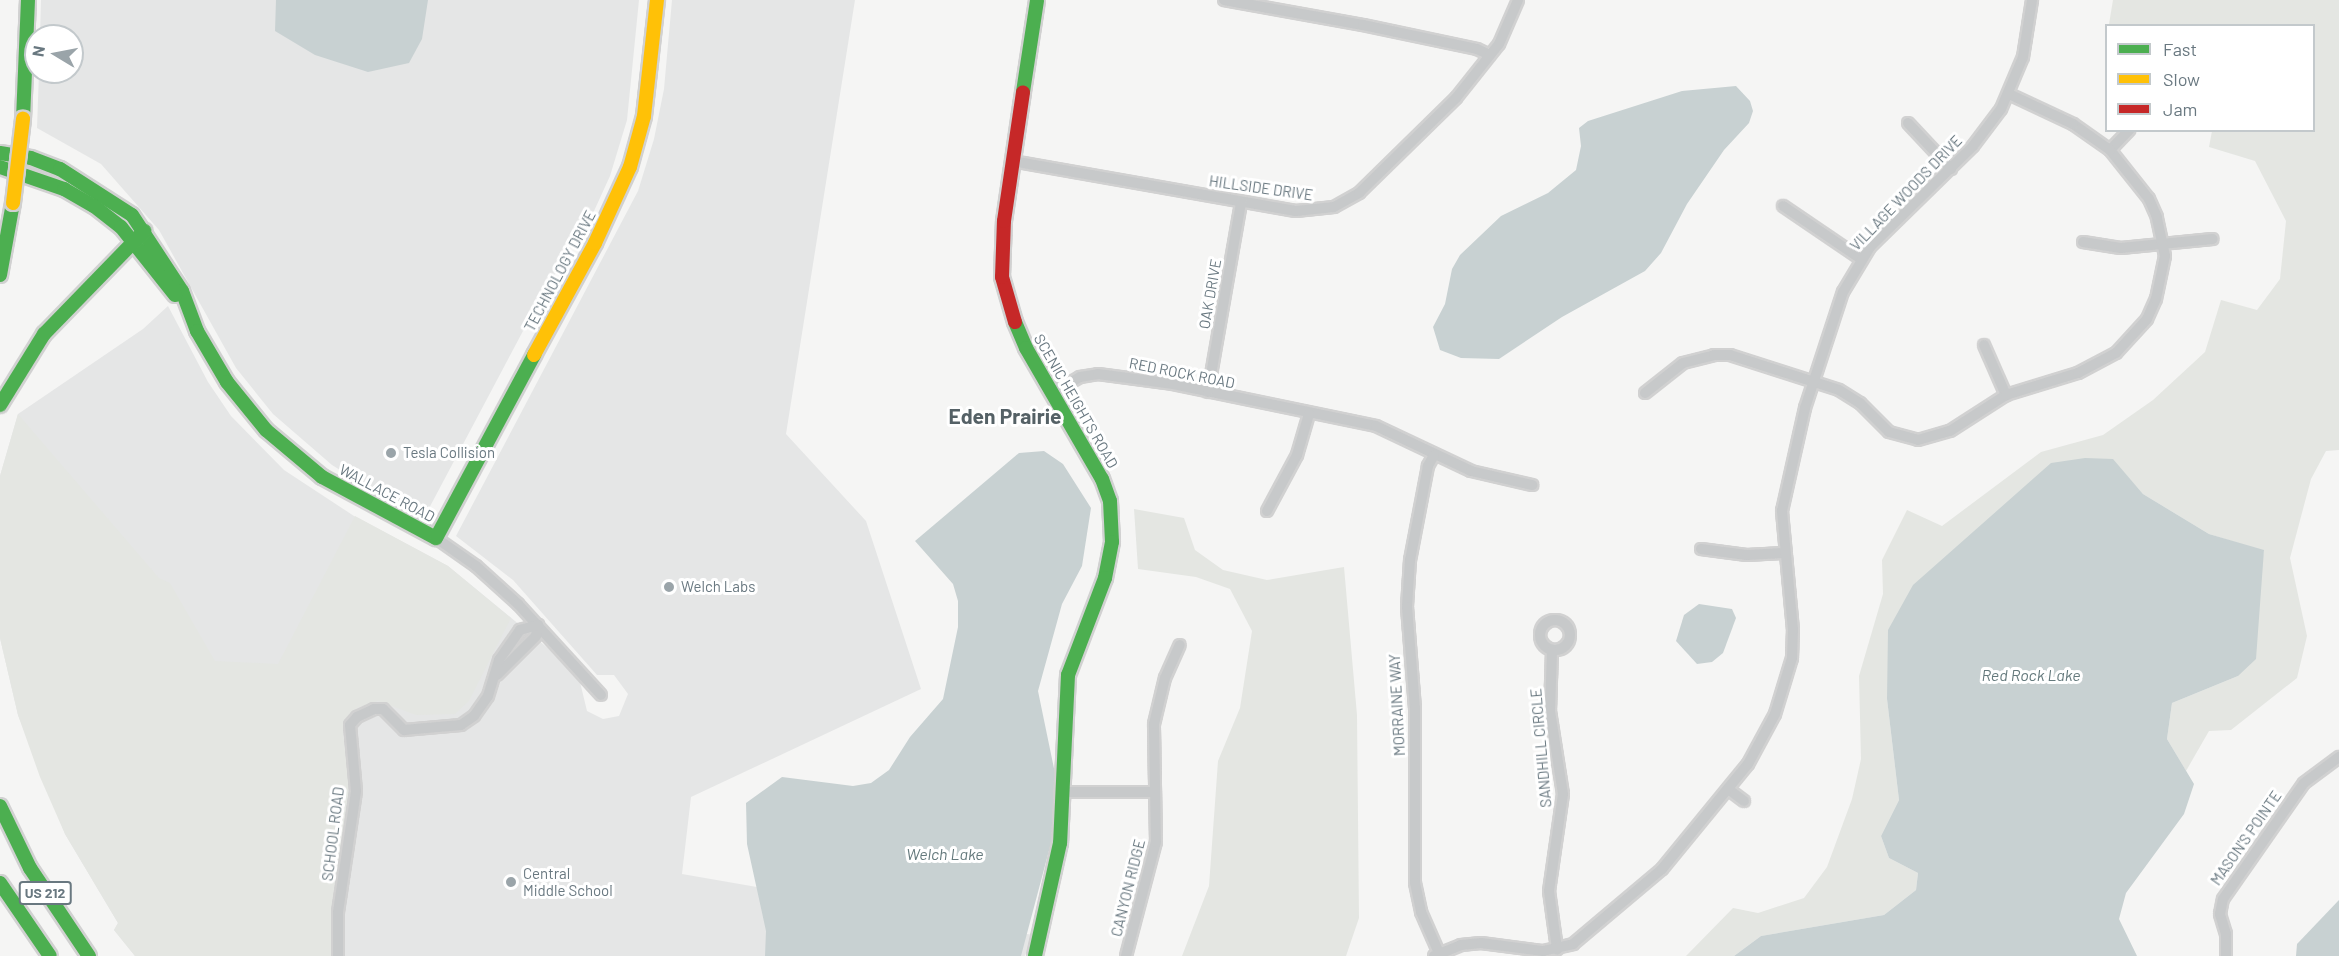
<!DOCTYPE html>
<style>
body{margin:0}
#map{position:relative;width:2339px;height:956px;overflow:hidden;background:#f5f5f4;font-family:Barlow,sans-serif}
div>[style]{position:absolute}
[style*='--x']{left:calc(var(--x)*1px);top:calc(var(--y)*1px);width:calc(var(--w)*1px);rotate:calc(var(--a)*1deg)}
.built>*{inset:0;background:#e5e6e6}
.green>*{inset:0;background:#e4e6e2}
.water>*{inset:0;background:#c8d1d2}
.roads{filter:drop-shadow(2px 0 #d1d1d1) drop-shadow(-2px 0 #d1d1d1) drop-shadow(0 2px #d1d1d1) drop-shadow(0 -2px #d1d1d1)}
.street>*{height:10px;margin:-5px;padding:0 5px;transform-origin:5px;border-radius:5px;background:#c7c9ca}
.street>.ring{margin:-5px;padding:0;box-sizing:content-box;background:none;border:10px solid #c7c9ca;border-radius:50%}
.fast>*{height:14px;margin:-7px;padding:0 7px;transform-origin:7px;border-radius:7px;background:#4caf50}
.slow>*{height:14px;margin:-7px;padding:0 7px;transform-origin:7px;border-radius:7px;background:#ffc107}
.jam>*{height:14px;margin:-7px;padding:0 7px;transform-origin:7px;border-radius:7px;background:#c62828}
.bridges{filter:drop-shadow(2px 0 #d0d0d0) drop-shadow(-2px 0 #d0d0d0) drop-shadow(0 2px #d0d0d0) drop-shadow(0 -2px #d0d0d0)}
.slow-bridge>*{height:14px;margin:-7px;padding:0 7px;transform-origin:7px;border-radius:7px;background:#ffc107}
.dots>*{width:16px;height:16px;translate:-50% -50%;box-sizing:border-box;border:3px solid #fff;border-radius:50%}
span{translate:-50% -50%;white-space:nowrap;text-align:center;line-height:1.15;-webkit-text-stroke:6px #fff;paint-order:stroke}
.shield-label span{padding:2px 4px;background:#fff;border:2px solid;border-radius:4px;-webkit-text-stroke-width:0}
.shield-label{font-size:14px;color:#697880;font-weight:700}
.street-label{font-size:15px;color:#697880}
.poi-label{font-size:15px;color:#697880}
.left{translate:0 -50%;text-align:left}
.water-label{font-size:16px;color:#64797c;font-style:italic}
.district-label{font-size:21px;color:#556166;font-weight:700}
.legend{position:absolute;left:2105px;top:24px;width:210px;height:108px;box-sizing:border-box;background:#fff;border:2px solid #c3c9cc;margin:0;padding:8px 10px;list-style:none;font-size:18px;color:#697880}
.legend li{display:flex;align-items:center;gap:12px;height:30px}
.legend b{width:30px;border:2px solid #c3c9cc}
.north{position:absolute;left:24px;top:24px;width:60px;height:60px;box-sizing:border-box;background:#fff;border:2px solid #c3c9cc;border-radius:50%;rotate:280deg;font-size:16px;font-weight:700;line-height:24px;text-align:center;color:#697880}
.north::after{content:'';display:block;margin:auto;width:21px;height:27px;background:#9aa4a9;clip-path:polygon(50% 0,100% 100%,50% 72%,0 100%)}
</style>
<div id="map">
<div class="built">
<div style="clip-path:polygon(41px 0,639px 0,627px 120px,610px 176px,594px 211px,540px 299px,426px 514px,369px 488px,332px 465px,273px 414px,236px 368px,159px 230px,101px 164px,37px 128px,39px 72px,72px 72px,72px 36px,40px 36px)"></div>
<div style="clip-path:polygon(672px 0,855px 0,786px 434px,866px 521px,921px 689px,691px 797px,682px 874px,1033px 935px,1025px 956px,135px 956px,114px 930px,118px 923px,65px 834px,18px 715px,0 638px,0 476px,18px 414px,143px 329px,168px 306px,208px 382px,231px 416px,284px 470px,354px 516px,448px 566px,549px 649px,580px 682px,587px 711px,603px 719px,619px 716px,628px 694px,614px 675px,597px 675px,513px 580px,456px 536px,638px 191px,654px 139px,664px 89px)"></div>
</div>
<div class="green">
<div style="clip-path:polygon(2113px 0,2339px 0,2339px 450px,2326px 451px,2311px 479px,2290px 558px,2307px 636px,2297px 678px,2231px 730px,2209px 731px,2186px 771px,2167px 739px,2172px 703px,2238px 676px,2264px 551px,2209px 534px,2143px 494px,2112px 459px,1887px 699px,1899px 800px,1881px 836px,1889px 858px,1918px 873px,1916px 890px,1884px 915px,1761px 936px,1734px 956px,1686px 956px,1733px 908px,1758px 913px,1804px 898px,1827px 867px,1852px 799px,1861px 759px,1859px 676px,1883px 594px,1882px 560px,1907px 510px,1942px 526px,2041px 452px,2103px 435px,2153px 400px,2205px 352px,2221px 300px,2257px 310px,2280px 279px,2286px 221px,2255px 161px,2209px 147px,2212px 131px,2314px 130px,2314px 26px,2119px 25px,2109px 24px)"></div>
<div style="clip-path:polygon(18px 414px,159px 578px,170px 583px,215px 661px,278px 664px,355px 516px,448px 566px,511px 618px,469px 701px,455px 714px,416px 715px,378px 701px,357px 708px,347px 718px,343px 734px,350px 789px,332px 913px,333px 956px,135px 956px,114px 930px,118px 923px,65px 834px,40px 777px,18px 715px,0 638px,0 476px)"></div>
<div style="clip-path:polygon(1134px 509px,1184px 518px,1195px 550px,1223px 570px,1267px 580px,1344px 567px,1357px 715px,1359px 918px,1346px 956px,1182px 956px,1209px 886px,1218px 761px,1240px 708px,1252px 631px,1230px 589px,1196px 577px,1138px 569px)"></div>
</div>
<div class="water">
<div style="clip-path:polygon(276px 0,428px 0,422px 39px,409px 63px,368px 72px,315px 55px,275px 31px)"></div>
<div style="clip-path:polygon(1736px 86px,1750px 101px,1753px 111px,1749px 123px,1724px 150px,1687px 204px,1661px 253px,1645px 271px,1562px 317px,1499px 359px,1461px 358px,1440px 350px,1433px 327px,1445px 304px,1452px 269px,1460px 255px,1501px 216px,1548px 193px,1576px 170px,1581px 146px,1579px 128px,1588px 121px,1682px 91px)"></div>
<div style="clip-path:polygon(1044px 451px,1063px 464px,1091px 508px,1082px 566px,1062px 604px,1038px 691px,1057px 783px,1055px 828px,1021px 956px,765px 956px,766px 931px,747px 844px,746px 803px,782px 777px,853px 786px,871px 783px,889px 770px,910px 737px,943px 699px,958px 627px,958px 601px,953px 584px,915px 541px,1019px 453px)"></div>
<div style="clip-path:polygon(2085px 458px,2113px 459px,2143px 494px,2209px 534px,2264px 550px,2256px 659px,2238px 676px,2172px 703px,2167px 739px,2194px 784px,2184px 814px,2126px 893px,2119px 919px,2137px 956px,1734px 956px,1761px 936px,1884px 915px,1916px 890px,1918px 873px,1889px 858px,1881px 836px,1899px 800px,1887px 699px,1888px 630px,1913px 585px,2051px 463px)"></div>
<div style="clip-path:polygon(1699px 604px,1732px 609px,1736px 618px,1723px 653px,1712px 662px,1697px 664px,1676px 641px,1684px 615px)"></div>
<div style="clip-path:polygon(2339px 900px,2339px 956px,2296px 956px,2297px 944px)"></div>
</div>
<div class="roads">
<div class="street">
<div style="--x:1224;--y:0;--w:141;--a:10.2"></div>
<div style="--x:1363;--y:25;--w:116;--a:11.9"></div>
<div style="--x:1477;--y:49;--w:14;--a:25"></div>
<div style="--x:1908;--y:123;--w:63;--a:46.9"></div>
<div style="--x:2110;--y:150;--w:28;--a:-46"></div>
<div style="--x:1012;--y:161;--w:288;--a:10"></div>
<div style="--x:1296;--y:211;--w:38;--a:-6"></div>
<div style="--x:1334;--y:207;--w:29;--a:-29"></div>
<div style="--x:1359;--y:193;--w:136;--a:-44.4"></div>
<div style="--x:1456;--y:98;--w:69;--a:-51.5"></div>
<div style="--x:1499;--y:44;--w:48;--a:-66.6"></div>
<div style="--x:1783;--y:206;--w:94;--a:34.2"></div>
<div style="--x:2083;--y:242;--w:38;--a:9"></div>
<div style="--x:2121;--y:248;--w:92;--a:-5.6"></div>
<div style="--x:1984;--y:345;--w:55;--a:66.3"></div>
<div style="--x:1054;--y:392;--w:30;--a:-30"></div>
<div style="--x:1080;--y:377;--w:18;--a:-9"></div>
<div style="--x:1098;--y:374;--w:76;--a:7.6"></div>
<div style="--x:1173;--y:384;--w:207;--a:11.7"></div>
<div style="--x:1376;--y:426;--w:105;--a:25.3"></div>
<div style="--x:1471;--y:471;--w:63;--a:12.9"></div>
<div style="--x:1208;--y:392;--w:193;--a:-80.1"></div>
<div style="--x:1645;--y:393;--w:48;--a:-38.3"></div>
<div style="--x:1683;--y:363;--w:32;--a:-14"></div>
<div style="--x:1714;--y:355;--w:16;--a:0"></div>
<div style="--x:1730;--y:355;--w:114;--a:17.8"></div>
<div style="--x:1839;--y:390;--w:25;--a:32"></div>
<div style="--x:1860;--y:403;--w:41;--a:45"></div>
<div style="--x:1889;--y:432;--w:30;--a:15"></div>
<div style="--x:1918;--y:440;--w:33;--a:-16"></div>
<div style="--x:1950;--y:431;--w:67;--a:-32.7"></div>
<div style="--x:2006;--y:395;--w:75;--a:-17"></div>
<div style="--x:2078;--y:373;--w:43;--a:-27.8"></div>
<div style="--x:2116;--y:353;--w:46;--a:-47.6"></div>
<div style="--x:2147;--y:319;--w:22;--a:-66"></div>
<div style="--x:2156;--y:299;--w:44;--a:-78.2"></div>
<div style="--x:2165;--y:256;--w:40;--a:-102"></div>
<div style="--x:2157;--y:217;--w:20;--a:-114"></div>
<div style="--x:2149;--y:199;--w:63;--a:-128.5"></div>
<div style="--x:2110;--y:150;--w:45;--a:-144.9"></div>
<div style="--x:2073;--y:124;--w:71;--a:-154.9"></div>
<div style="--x:1434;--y:455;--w:13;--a:119"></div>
<div style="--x:1428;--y:466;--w:96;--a:100.8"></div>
<div style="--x:1410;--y:560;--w:47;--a:93.7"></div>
<div style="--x:1407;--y:607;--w:101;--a:85.5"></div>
<div style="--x:1415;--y:708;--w:175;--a:90"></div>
<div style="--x:1415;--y:883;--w:30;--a:78"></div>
<div style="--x:1421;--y:912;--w:45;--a:66.3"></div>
<div style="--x:1267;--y:511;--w:64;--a:-61.8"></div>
<div style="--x:1297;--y:455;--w:43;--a:-73.7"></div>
<div style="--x:436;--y:538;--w:49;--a:35"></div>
<div style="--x:476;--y:566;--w:57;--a:42.1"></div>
<div style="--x:518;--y:604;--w:123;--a:47.6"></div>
<div style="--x:1701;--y:549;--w:46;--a:7.4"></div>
<div style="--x:1747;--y:555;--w:36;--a:-3"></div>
<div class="ring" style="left:1540px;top:620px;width:20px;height:20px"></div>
<div style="--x:1552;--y:651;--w:60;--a:91.9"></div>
<div style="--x:1550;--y:711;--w:84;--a:81.1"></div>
<div style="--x:1563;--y:794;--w:98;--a:98.2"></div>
<div style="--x:1549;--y:891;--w:59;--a:82.1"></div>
<div style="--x:497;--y:675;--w:55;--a:-45"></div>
<div style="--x:536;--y:636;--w:11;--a:-80"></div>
<div style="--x:1728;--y:789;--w:20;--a:37"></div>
<div style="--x:1065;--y:792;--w:90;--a:0"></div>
<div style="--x:338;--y:956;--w:44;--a:-90"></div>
<div style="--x:338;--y:912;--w:122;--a:-81.5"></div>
<div style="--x:356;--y:791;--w:66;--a:-95.2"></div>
<div style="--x:350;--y:725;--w:11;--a:-49"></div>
<div style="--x:357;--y:717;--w:19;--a:-25"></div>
<div style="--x:374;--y:709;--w:9;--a:0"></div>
<div style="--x:383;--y:709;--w:30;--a:45"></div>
<div style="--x:404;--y:730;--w:57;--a:-5"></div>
<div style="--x:461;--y:725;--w:16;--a:-35"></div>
<div style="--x:474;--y:716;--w:24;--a:-55"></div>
<div style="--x:488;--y:696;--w:38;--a:-73"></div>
<div style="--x:499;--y:660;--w:37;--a:-55"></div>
<div style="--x:520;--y:630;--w:19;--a:-16"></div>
<div style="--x:1126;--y:956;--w:118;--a:-75.3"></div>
<div style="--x:1156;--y:842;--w:118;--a:-91"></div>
<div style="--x:1154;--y:724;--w:47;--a:-76.6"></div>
<div style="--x:1165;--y:678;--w:36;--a:-66"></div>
<div style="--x:1434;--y:956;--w:29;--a:-22"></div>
<div style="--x:1461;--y:945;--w:20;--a:-6"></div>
<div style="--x:1481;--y:943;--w:63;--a:7.4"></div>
<div style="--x:1543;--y:951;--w:31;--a:-13"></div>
<div style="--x:1573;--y:944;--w:116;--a:-40.1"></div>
<div style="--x:1662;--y:869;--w:136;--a:-50.7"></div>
<div style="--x:1748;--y:764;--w:57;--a:-61.6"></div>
<div style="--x:1775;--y:714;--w:59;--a:-73.1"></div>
<div style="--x:1792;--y:658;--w:28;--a:-88"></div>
<div style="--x:1793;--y:630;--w:120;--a:-95.3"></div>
<div style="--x:1782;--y:511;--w:106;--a:-77.4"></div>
<div style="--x:1805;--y:408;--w:122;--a:-71.9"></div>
<div style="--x:1843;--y:292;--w:52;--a:-59"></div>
<div style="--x:1870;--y:247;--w:144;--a:-44.4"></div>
<div style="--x:1973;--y:146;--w:46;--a:-52.9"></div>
<div style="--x:2001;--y:109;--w:56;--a:-67.1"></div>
<div style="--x:2023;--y:57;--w:58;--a:-81"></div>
<div style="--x:2226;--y:956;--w:22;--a:-90"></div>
<div style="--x:2226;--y:934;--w:21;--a:-107"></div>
<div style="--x:2220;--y:914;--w:15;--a:-79"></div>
<div style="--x:2223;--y:899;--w:141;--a:-55.1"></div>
<div style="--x:2304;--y:783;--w:44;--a:-36.6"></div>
</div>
<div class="fast">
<div style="--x:1023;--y:92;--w:93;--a:-81.3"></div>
<div style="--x:23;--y:119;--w:119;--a:-87.6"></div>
<div style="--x:0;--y:153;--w:31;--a:9"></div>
<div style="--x:31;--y:158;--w:31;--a:21"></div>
<div style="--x:60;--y:169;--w:85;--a:32.6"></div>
<div style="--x:132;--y:215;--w:91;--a:56.7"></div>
<div style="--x:182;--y:291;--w:43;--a:69.4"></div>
<div style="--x:197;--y:331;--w:59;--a:59.5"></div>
<div style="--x:227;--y:382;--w:62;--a:50.9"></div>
<div style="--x:266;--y:430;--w:73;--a:40"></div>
<div style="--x:322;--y:477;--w:129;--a:28.2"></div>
<div style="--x:436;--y:538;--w:208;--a:-61.8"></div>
<div style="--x:0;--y:167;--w:68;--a:19"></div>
<div style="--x:64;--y:189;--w:34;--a:30"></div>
<div style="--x:94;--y:206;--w:34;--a:38"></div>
<div style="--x:121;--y:227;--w:87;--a:51.5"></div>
<div style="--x:0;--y:275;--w:73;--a:-79.8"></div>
<div style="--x:1015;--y:322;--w:28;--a:67"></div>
<div style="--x:1026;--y:348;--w:151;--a:59.9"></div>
<div style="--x:1102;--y:479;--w:23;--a:70"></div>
<div style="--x:1110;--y:501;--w:41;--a:87.2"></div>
<div style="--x:1112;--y:542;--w:37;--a:101"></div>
<div style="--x:1105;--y:578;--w:104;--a:110.9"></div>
<div style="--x:1068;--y:675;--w:168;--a:92.7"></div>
<div style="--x:1060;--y:843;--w:116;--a:102.5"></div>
<div style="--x:0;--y:405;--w:84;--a:-58.2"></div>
<div style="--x:44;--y:334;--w:144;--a:-45.8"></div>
<div style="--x:0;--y:806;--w:69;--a:64.2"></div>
<div style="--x:30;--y:868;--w:106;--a:56.2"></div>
<div style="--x:0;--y:883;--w:88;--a:55.6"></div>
</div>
<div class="slow">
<div style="--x:534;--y:355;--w:128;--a:-61.4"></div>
<div style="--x:595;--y:243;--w:84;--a:-65.3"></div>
<div style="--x:630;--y:167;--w:53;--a:-74.6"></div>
<div style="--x:644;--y:116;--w:117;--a:-83.6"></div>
</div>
<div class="jam">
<div style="--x:1015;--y:322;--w:47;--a:-106.1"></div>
<div style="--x:1002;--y:277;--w:56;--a:-88"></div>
<div style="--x:1004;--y:221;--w:130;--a:-81.6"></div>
</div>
</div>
<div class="bridges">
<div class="slow-bridge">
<div style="--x:13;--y:203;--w:85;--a:-83.2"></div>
</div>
</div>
<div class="dots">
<div style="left:391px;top:453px;background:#9aa4a9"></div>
<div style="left:669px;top:587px;background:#9aa4a9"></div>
<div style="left:511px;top:882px;background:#9aa4a9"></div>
</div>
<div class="shield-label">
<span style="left:45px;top:893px">US 212</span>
</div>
<div class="street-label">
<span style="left:1261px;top:188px;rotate:8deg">HILLSIDE DRIVE</span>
<span style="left:1906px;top:193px;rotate:-46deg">VILLAGE WOODS DRIVE</span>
<span style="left:560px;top:271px;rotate:-62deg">TECHNOLOGY DRIVE</span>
<span style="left:1210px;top:294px;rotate:-80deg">OAK DRIVE</span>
<span style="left:1182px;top:373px;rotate:11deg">RED ROCK ROAD</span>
<span style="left:1076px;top:401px;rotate:60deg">SCENIC HEIGHTS ROAD</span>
<span style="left:387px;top:493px;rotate:28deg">WALLACE ROAD</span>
<span style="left:1397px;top:705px;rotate:-93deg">MORRAINE WAY</span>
<span style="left:1541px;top:748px;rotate:-95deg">SANDHILL CIRCLE</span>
<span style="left:333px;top:834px;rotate:-83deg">SCHOOL ROAD</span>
<span style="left:2246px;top:838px;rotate:-55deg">MASON'S POINTE</span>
<span style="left:1128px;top:888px;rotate:-76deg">CANYON RIDGE</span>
</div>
<div class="poi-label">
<span class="left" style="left:403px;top:453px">Tesla Collision</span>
<span class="left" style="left:681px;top:587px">Welch Labs</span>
<span class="left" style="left:523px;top:882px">Central<br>Middle School</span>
</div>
<div class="water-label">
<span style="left:2031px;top:675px">Red Rock Lake</span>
<span style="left:945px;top:854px">Welch Lake</span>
</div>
<div class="district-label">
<span style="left:1005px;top:416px">Eden Prairie</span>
</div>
<ul class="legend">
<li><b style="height:8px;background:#4caf50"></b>Fast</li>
<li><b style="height:8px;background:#ffc107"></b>Slow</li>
<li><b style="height:8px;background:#c62828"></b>Jam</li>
</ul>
<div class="north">N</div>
</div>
